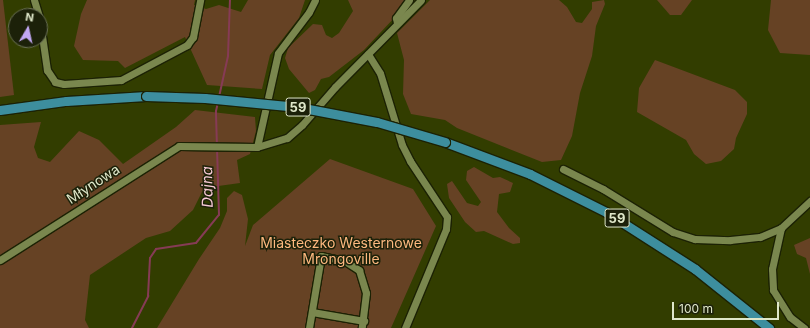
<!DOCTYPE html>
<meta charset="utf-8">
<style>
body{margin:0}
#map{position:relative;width:810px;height:328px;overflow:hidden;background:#323d00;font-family:Inter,sans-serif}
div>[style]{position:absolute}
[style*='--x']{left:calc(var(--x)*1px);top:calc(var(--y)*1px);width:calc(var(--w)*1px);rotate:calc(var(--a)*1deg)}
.green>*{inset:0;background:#664224}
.stream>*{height:2px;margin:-1px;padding:0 1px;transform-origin:1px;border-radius:1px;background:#863b55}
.roads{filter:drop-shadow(1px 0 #1c2204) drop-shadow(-1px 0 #1c2204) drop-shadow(0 1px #1c2204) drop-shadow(0 -1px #1c2204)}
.minor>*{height:7px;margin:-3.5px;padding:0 3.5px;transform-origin:3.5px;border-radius:3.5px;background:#7a874e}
.major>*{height:9px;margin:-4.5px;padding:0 4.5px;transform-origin:4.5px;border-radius:4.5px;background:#3d8e9e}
.bridges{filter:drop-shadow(1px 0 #1c2204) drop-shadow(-1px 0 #1c2204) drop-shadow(0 1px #1c2204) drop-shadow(0 -1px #1c2204)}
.major-bridge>*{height:9px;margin:-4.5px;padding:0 4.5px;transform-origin:4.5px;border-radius:4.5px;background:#3d8e9e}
span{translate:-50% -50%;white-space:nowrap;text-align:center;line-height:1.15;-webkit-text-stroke:3px #1c2109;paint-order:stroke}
.shield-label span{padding:1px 3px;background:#1c2109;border:1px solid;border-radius:3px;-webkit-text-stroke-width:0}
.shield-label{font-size:13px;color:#dfe7c9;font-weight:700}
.street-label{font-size:14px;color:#dfe7c9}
.park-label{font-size:14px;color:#fdb87f}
.water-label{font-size:15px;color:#f8cad6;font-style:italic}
.north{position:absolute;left:8px;top:8px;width:40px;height:40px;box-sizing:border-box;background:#1c2109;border:1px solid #6a7056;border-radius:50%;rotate:9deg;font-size:11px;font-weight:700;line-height:16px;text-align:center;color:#dfe7c9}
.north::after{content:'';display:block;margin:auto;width:14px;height:18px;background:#c2a8f3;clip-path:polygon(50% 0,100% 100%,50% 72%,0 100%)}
.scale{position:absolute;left:672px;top:302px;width:107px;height:18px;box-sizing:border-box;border:2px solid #dfe7c9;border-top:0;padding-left:5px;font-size:12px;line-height:14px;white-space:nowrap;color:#dfe7c9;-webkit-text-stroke:3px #1c2109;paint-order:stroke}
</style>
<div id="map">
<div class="green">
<div style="clip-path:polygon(0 0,3px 0,14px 95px,0 97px)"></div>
<div style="clip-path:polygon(87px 0,195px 0,194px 5px,206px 9px,219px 5px,241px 12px,248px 0,305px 0,299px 18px,270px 55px,262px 89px,207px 85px,185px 37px,125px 68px,118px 61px,83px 60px,74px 46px,81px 14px)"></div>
<div style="clip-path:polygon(348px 0,411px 0,364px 50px,329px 77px,321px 79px,315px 90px,309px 93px,289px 69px,285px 58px,288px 48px,313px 24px,322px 25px,326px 35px,332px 38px,339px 33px,353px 11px)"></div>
<div style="clip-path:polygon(430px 0,559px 0,567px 7px,576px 22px,582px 23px,592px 9px,592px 2px,604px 0,605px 4px,596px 26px,592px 56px,580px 93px,572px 136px,561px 160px,542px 162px,457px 128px,445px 120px,411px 114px,403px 94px,404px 60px,397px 33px)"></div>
<div style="clip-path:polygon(657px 0,692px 0,681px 15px,670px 15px)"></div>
<div style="clip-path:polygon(771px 0,810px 0,810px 55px,780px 53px,768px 30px)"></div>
<div style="clip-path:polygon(655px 60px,735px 90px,747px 102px,747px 114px,736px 138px,734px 149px,721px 161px,706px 164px,694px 154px,686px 140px,637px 112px,639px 88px)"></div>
<div style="clip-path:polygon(195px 110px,255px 117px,256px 131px,250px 154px,237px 160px,240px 183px,204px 188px,193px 210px,170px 231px,146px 238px,90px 275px,85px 320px,89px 328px,0 328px,0 125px,41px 122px,34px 147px,38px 158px,50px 162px,79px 131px,99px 140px,123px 164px,176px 127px)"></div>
<div style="clip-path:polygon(330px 159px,413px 189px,436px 226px,391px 328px,157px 328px,199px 259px,220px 228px,227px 211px,227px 198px,234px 191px,242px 195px,248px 219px,245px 246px,253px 225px)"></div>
<div style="clip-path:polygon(474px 167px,493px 178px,500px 177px,513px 183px,510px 192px,499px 194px,497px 212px,509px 228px,520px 238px,520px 243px,513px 244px,484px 231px,476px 232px,465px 222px,449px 198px,447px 184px,452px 181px,467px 203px,478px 206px,481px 202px,466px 180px,467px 171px)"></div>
<div style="clip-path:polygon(810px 238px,810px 274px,806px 258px,797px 254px,794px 245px)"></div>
</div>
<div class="stream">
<div style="--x:219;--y:97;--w:42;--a:-77.6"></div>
<div style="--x:228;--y:56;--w:56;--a:-88"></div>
<div style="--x:132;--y:328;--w:36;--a:-63"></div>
<div style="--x:148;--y:296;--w:38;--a:-87"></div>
<div style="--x:150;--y:258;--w:11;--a:-56"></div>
<div style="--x:156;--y:249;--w:40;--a:-8.5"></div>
<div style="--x:196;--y:243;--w:36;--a:-51"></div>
<div style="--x:219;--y:215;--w:104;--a:-91.7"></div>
<div style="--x:216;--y:111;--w:9;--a:-77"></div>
</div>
<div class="roads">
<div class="minor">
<div style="--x:34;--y:0;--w:17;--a:73"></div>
<div style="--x:40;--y:22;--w:49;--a:81.7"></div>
<div style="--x:47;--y:70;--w:14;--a:56"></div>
<div style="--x:55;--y:82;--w:9;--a:13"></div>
<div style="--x:64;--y:84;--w:57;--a:-4"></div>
<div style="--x:121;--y:80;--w:75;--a:-27.9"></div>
<div style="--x:187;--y:45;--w:10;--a:-53"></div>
<div style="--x:193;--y:37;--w:38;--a:-79"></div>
<div style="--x:397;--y:23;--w:5;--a:-101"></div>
<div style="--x:396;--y:18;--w:22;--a:-54"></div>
<div style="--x:368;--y:54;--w:22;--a:58"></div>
<div style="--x:380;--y:73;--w:75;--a:73"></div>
<div style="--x:402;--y:145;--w:18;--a:63"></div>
<div style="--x:410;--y:161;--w:67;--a:56.5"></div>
<div style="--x:447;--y:217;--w:12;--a:95"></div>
<div style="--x:446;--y:229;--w:107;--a:112.5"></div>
<div style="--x:257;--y:147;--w:96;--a:-77.4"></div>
<div style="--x:278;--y:53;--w:51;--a:-52.9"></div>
<div style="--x:309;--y:12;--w:13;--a:-63"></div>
<div style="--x:563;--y:169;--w:45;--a:26.6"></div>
<div style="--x:603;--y:189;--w:82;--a:31.6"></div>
<div style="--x:673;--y:232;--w:23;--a:18"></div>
<div style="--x:695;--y:239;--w:35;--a:2"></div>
<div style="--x:730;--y:240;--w:30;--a:-6"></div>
<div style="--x:760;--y:237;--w:23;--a:-23"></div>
<div style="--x:781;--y:228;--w:40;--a:-43"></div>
<div style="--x:781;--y:228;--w:42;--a:102.4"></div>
<div style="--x:772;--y:269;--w:21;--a:87"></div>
<div style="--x:773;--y:290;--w:32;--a:58"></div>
<div style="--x:790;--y:317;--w:18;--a:38"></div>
<div style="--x:0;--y:260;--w:212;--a:-32.5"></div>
<div style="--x:179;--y:146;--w:78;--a:0.7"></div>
<div style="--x:257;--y:147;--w:31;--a:-17"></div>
<div style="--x:287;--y:138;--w:20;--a:-41"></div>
<div style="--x:302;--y:125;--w:50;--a:-49"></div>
<div style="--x:335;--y:87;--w:122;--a:-45.3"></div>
<div style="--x:312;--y:312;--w:53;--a:9.8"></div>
<div style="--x:309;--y:328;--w:73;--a:-80.5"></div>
<div style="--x:321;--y:256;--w:25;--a:12"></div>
<div style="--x:345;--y:261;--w:17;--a:33"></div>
<div style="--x:359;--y:270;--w:24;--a:73"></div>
<div style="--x:366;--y:293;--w:35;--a:97"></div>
</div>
<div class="major">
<div style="--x:0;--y:110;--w:67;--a:-7.8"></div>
<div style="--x:66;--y:101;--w:80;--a:-3.6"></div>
<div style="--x:445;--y:142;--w:91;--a:20.6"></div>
<div style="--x:530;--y:174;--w:85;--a:26.6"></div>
<div style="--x:606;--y:212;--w:106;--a:32.6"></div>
<div style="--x:695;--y:269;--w:95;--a:38.6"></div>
</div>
</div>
<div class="bridges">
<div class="major-bridge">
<div style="--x:146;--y:96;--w:59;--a:1.9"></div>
<div style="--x:205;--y:98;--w:93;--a:5.5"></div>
<div style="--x:298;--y:107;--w:80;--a:10.8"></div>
<div style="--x:377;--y:122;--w:71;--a:16.4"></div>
</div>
</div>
<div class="shield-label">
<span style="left:298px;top:107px">59</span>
<span style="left:617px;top:218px">59</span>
</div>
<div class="street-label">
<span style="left:93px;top:184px;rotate:-33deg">Młynowa</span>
</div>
<div class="park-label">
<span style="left:341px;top:251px">Miasteczko Westernowe<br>Mrongoville</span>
</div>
<div class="water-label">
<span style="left:207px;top:187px;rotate:-91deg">Dajna</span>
</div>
<div class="north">N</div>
<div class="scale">100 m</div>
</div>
